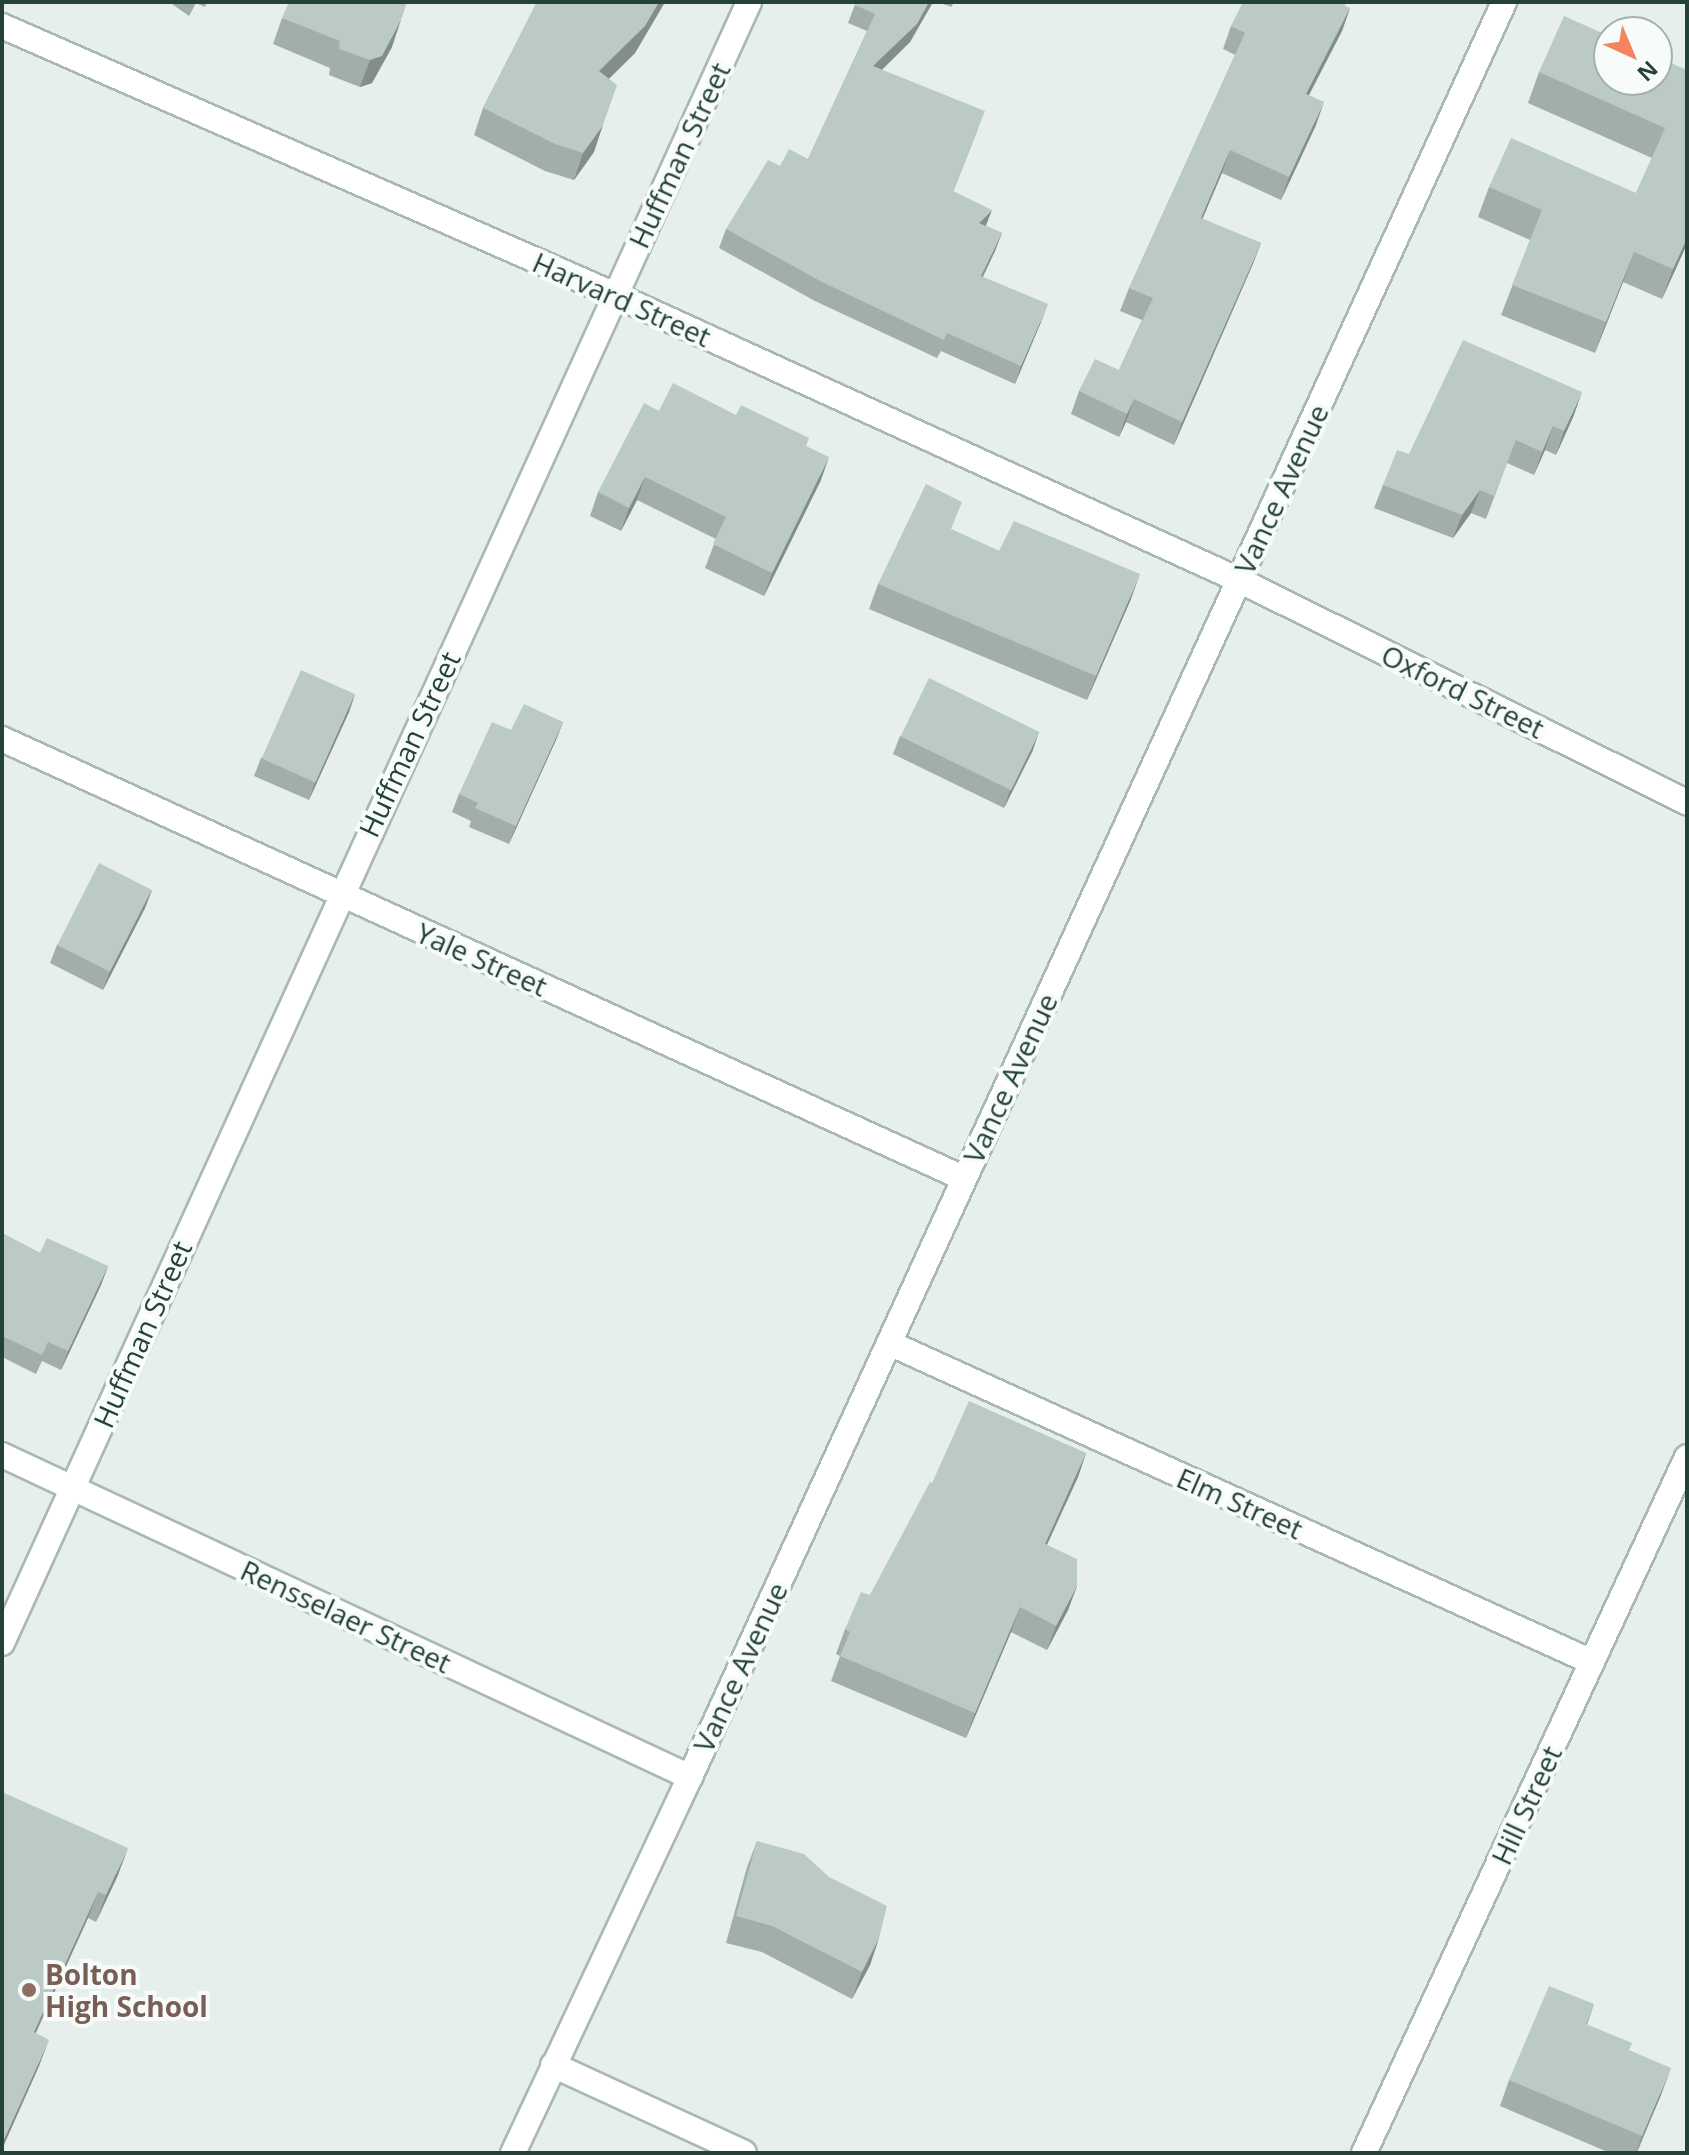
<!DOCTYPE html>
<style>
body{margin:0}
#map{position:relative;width:1689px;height:2155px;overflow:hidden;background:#e6efeb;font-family:"Open Sans",sans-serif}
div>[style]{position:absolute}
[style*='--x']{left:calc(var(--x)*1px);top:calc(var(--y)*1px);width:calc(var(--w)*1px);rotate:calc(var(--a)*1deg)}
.roads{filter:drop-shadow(2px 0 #a8b8b2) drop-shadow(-2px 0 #a8b8b2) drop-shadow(0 2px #a8b8b2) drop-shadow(0 -2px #a8b8b2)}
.minor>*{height:24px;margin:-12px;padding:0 12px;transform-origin:12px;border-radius:12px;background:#fff}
.wall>*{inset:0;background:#a1aea9}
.shaded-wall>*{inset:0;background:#838d89}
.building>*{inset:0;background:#bbcac4;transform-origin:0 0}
.dots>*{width:22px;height:22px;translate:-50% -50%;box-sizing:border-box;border:4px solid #f7fbf9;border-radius:50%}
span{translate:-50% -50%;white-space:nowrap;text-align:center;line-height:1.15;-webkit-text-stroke:8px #f7fbf9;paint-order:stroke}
.street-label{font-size:28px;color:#24423a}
.education-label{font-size:28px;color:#785e54;font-weight:700}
.left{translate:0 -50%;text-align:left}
.frame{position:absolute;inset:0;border:4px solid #24423a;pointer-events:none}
.north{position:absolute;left:1593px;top:16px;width:80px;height:80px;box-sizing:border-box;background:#f7fbf9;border:2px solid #a3b1ad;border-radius:50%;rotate:136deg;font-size:22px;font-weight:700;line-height:32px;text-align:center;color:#24423a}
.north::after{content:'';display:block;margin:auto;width:28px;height:36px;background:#f4845f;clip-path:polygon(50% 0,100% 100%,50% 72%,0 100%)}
</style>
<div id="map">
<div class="roads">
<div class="minor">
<div style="--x:2;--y:26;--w:669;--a:23.69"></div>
<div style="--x:615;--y:295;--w:686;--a:24.55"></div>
<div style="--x:1239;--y:580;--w:500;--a:26.4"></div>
<div style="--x:2;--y:739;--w:1057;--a:24.55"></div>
<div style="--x:889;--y:1343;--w:772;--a:24.41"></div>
<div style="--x:2;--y:1455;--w:760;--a:25.08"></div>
<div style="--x:2;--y:1643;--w:1803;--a:-65.52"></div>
<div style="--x:553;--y:2065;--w:210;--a:24.7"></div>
<div style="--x:513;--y:2153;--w:416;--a:-64.8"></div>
<div style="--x:690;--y:1777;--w:1953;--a:-65.36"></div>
<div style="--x:1364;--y:2153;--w:767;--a:-65.1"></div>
</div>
</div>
<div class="wall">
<div style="clip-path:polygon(159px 2px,207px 2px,205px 7px,196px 3px,189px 16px,172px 4px)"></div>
<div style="clip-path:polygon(537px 2px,665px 2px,635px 53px,609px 79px,594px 152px,574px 180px,545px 171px,474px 135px,483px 108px)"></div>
<div style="clip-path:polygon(856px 2px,933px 2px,910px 42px,882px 70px,978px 129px,953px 192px,986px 226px,1002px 233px,995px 251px,983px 277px,1041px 322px,1015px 384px,941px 351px,937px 358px,815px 301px,719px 248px,726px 229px,780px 166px,808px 159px,867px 31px,848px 23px)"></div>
<div style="clip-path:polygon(936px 2px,953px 2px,952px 7px)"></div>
<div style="clip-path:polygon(1347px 7px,1350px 8px,1342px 31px,1309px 95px,1316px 125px,1281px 200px,1222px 173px,1202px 219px,1261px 243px,1252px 266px,1174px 445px,1126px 422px,1119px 437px,1071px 414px,1079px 391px,1119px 370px,1142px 320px,1120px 311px,1129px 288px,1235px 55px,1223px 49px,1231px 26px)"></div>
<div style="clip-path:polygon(282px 18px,392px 47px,372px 83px,360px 87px,329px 75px,330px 68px,273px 44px)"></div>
<div style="clip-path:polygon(1539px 72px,1657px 80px,1687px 244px,1662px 299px,1623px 282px,1595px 353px,1501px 315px,1530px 240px,1478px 217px,1489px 187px,1636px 193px,1652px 158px,1528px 103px)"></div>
<div style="clip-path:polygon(736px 415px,806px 446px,821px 480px,764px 596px,705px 568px,716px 539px,637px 500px,621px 531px,590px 516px,598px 492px)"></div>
<div style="clip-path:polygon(1574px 415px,1556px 455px,1545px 450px,1534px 475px,1507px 463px,1486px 519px,1471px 513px,1453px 538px,1374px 508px,1383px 485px,1409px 454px)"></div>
<div style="clip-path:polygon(952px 530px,999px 551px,1131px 599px,1087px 700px,869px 609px,878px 584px)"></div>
<div style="clip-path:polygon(355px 694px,349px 712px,309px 800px,254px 776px,261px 758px)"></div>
<div style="clip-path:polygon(563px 722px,556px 740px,509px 844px,469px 827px,471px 821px,452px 812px,459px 794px,511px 730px)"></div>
<div style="clip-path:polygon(900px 736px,1033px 750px,1004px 808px,893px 754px)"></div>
<div style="clip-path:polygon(152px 890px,145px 908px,103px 990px,50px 963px,57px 945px)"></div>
<div style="clip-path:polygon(2px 1233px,40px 1253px,108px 1266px,101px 1285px,61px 1370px,42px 1361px,36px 1374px,2px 1357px)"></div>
<div style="clip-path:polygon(1086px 1453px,1078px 1477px,1047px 1545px,1077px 1586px,1068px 1610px,1047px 1650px,1011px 1632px,966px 1738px,831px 1681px,840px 1656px,836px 1654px,845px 1629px,870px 1595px,932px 1483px)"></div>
<div style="clip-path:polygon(2px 1792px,118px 1875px,96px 1922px,88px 1918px,36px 2033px,39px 2066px,2px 2149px)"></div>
<div style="clip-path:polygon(757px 1841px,879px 1938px,870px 1965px,852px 1999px,762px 1952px,726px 1943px,747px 1867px)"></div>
<div style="clip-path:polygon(1594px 2004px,1587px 2025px,1629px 2050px,1661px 2095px,1637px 2153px,1610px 2153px,1500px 2106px,1509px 2080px)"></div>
</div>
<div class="shaded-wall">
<div style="clip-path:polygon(659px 2px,665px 2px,635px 53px,589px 98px,599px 71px)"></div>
<div style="clip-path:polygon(929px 2px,933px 2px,910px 42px,866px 85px,873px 66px)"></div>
<div style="clip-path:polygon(1350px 8px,1342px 31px,1298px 116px,1306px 94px)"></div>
<div style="clip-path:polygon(401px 20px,392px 47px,372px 83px,360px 87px,370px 60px)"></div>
<div style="clip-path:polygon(1324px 102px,1316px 125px,1281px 200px,1289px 177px)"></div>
<div style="clip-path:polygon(603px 125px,594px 152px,574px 180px,583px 153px)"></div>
<div style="clip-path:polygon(1230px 150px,1222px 173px,1193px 241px,1201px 218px)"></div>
<div style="clip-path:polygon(992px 210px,985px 228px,979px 223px)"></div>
<div style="clip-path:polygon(1002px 233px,995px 251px,974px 294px,981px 276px)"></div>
<div style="clip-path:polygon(1687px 238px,1687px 244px,1662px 299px,1673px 269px)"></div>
<div style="clip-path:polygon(1261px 243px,1252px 266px,1174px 445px,1182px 422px)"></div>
<div style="clip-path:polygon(1634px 252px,1623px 282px,1595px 353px,1606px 322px)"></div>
<div style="clip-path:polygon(1048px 304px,1041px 322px,1015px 384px,1021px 366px)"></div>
<div style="clip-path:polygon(1582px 392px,1574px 415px,1556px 455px,1564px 431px)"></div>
<div style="clip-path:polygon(1134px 399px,1126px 422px,1119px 437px,1127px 414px)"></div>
<div style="clip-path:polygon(1553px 426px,1545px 450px,1534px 475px,1542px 452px)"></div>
<div style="clip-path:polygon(829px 457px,821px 480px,764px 596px,772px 573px)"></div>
<div style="clip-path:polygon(645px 477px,637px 500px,621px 531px,629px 508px)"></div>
<div style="clip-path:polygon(1480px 490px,1471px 513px,1453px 538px,1462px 515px)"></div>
<div style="clip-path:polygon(1140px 574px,1131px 599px,1087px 700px,1096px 676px)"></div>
<div style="clip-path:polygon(355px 694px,349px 712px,309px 800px,315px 782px)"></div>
<div style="clip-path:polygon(563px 722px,556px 740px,509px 844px,516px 826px)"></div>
<div style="clip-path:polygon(1039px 732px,1033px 750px,1004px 808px,1010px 790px)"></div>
<div style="clip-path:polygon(152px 890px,145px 908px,103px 990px,110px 971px)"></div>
<div style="clip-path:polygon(108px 1266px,101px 1285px,61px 1370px,68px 1351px)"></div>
<div style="clip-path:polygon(1086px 1453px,1078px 1477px,1036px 1568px,1045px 1544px)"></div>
<div style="clip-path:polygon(1077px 1586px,1068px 1610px,1047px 1650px,1056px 1626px)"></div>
<div style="clip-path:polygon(1020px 1607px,1011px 1632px,966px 1738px,975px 1713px)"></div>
<div style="clip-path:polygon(128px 1848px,118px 1875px,96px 1922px,106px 1895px)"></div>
<div style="clip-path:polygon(98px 1892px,88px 1918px,24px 2058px,34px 2032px)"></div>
<div style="clip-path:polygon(879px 1938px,870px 1965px,852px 1999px,862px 1972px)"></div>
<div style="clip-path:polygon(49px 2040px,39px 2066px,2px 2149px,2px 2144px)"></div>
<div style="clip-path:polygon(1671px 2068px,1661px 2095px,1636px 2153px,1642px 2136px)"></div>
</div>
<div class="building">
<div style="clip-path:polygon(289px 2px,407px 2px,401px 20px,382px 56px,370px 60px,339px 49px,340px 41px,282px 18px)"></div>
<div style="clip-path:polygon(537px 2px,659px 2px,645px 26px,599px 71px,617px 85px,603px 125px,583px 153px,555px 144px,483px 108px)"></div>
<div style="clip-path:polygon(856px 2px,929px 2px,917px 24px,873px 66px,985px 111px,953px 191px,992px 210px,979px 223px,1002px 233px,981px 276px,1048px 304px,1021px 366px,947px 333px,944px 340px,822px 282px,726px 229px,768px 160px,780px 166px,789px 149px,808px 159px,875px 14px,855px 5px)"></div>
<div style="clip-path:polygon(1243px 2px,1347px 2px,1345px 6px,1350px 8px,1306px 94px,1324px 102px,1289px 177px,1230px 150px,1201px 218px,1261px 243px,1182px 422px,1134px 399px,1127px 414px,1079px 391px,1095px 359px,1119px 370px,1153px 298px,1129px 288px,1245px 33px,1231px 26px)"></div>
<div style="clip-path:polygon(1564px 16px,1609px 36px,1609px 80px,1657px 80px,1657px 57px,1687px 70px,1687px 238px,1673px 269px,1634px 252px,1606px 322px,1512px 285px,1542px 210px,1489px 187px,1511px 138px,1636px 193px,1665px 128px,1539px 72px)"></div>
<div style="clip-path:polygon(1463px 340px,1582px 392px,1564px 431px,1553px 426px,1542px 452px,1516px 440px,1494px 496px,1480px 490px,1462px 515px,1383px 485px,1397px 450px,1409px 454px)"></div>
<div style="clip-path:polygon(673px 383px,736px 415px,741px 405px,809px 438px,806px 446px,829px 457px,772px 573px,713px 544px,726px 517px,645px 477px,629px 508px,598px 492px,644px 403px,659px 411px)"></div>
<div style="clip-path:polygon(926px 484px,962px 502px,951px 529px,999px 551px,1014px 521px,1140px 574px,1096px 676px,878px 584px)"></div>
<div style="left:301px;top:670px;width:59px;height:97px;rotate:24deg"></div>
<div style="left:929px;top:678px;width:123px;height:65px;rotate:26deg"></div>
<div style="clip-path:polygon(524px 704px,563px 722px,516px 826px,475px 808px,478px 803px,459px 794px,492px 722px,511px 730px)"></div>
<div style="left:99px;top:863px;width:59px;height:92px;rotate:27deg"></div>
<div style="clip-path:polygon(2px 1233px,40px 1253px,47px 1238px,108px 1266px,68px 1351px,48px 1342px,42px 1355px,2px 1336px)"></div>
<div style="clip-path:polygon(969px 1401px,1086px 1453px,1045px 1544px,1077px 1559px,1077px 1586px,1056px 1626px,1020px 1607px,975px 1713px,840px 1656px,850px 1632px,845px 1629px,861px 1592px,870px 1595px,930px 1482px,932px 1483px)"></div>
<div style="clip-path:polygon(2px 1792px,128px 1848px,106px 1895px,98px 1892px,34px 2032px,49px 2040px,2px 2144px)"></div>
<div style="clip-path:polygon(757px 1841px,804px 1854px,829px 1877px,887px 1906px,879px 1938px,862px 1972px,772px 1926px,736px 1916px)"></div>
<div style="clip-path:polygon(1549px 1986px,1594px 2004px,1586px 2024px,1632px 2043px,1629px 2050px,1671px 2068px,1642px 2136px,1509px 2080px)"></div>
</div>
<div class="dots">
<div style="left:29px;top:1990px;background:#8d6e63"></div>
</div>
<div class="street-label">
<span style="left:679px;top:155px;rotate:-65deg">Huffman Street</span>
<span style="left:622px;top:299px;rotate:24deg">Harvard Street</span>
<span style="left:1281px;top:489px;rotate:-65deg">Vance Avenue</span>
<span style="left:1463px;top:691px;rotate:26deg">Oxford Street</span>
<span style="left:409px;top:744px;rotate:-65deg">Huffman Street</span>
<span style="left:482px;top:959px;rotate:24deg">Yale Street</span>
<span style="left:1010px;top:1078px;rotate:-65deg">Vance Avenue</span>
<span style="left:142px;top:1334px;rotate:-66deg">Huffman Street</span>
<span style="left:1240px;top:1503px;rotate:24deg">Elm Street</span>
<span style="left:346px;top:1616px;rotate:25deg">Rensselaer Street</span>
<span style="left:740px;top:1667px;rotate:-65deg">Vance Avenue</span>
<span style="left:1526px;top:1805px;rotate:-65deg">Hill Street</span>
</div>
<div class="education-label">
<span class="left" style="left:45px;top:1990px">Bolton<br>High School</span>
</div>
<div class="frame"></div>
<div class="north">N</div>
</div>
